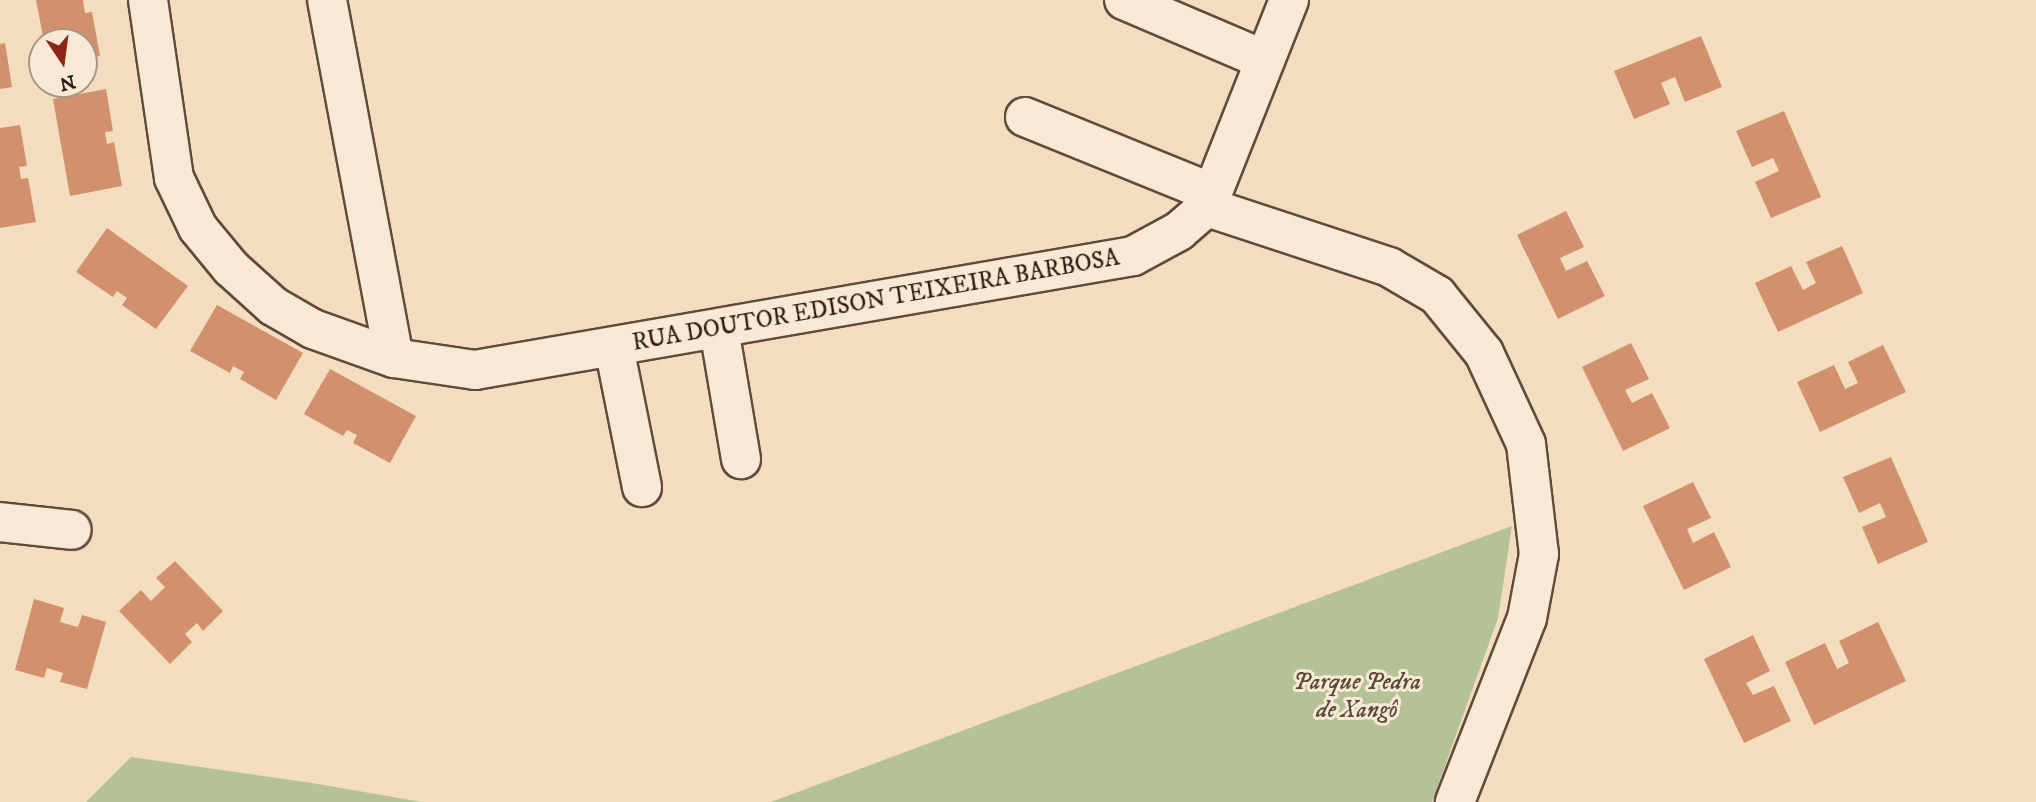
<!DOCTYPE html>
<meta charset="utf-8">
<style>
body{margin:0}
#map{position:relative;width:2036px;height:802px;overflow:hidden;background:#f3ddbe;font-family:"IM FELL DW Pica",serif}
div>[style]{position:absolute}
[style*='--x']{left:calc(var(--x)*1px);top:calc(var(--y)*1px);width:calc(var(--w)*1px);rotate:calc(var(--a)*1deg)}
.green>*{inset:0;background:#b5c296}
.building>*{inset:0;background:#d1916d}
.roads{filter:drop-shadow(2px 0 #614a3c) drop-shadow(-2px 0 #614a3c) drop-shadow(0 2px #614a3c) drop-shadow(0 -2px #614a3c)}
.minor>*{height:38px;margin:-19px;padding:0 19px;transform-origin:19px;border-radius:19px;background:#f7e9d5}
span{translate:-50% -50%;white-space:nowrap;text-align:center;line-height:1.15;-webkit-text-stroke:6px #f7e9d5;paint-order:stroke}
.street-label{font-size:24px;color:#301910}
.park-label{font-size:24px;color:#584c38;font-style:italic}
.north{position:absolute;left:28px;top:28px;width:70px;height:70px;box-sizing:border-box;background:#f7e9d5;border:2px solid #a79686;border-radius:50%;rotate:167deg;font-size:19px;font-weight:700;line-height:28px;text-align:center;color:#301910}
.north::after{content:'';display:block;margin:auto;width:24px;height:32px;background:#8f2418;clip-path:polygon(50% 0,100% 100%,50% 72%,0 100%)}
</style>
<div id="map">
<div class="green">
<div style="clip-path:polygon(1512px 526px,1498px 618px,1432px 802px,771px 802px)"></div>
<div style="clip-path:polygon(131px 757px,312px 783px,422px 802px,86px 802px)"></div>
</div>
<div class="building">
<div style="clip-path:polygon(36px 0,83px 0,85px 13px,92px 12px,100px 56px,84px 59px,84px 42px,44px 42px)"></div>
<div style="clip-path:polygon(1701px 36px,1722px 87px,1685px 102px,1675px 77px,1661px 83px,1670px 104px,1634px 119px,1614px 71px)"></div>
<div style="clip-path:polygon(5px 43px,12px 87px,0 89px,0 44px)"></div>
<div style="clip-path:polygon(106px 89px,113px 131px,105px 132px,107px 144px,114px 142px,122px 186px,70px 196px,53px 99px)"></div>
<div style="clip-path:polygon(1784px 111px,1821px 197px,1771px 218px,1755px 182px,1779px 171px,1773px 158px,1752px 167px,1736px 131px)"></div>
<div style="clip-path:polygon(20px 125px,27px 166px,19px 167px,21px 179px,28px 178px,36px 222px,0 228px,0 128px)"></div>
<div style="clip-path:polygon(1566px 211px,1584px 247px,1560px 258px,1566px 271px,1587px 261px,1605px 296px,1558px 319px,1517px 235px)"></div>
<div style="clip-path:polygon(107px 228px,188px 286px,156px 329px,122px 305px,127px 298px,117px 291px,113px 297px,76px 272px)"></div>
<div style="clip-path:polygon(1842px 246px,1863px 293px,1778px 332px,1755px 283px,1791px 266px,1803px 290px,1816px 283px,1806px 262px)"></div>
<div style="clip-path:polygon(217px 305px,303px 353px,276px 400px,240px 379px,244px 372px,233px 366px,230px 373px,190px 351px)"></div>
<div style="clip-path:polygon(1631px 343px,1649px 379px,1625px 390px,1632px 403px,1652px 393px,1670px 428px,1623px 451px,1582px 367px)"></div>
<div style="clip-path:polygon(1883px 345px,1906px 392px,1820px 432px,1797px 382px,1834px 365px,1845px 389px,1858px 383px,1848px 362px)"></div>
<div style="clip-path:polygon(330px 369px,416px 416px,390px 463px,353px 443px,357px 435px,347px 430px,343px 436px,304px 414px)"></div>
<div style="clip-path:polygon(1891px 457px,1928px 542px,1878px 564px,1862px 527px,1886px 517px,1880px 503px,1859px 513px,1843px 477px)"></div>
<div style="clip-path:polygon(1693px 482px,1711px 518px,1687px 529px,1693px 543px,1714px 532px,1731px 567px,1684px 590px,1643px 506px)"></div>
<div style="clip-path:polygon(175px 561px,223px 611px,203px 631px,197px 623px,185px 634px,192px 642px,170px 664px,119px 611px,141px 590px,151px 601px,165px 587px,156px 578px)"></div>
<div style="clip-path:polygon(34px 599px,64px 608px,60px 622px,78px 627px,82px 615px,106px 622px,87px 689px,60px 682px,63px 673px,47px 668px,44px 678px,15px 670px)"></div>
<div style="clip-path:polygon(1878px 622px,1906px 681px,1814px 725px,1785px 662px,1825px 643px,1837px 669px,1849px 663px,1839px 641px)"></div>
<div style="clip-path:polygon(1753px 635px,1770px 671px,1746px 683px,1753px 695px,1774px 686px,1791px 721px,1744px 743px,1704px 659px)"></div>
</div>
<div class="roads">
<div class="minor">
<div style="--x:148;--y:0;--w:180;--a:81.7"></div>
<div style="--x:174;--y:178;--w:55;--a:64.4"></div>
<div style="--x:198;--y:228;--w:52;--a:50.5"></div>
<div style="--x:231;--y:268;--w:57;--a:42.1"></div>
<div style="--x:273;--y:306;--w:46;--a:29.9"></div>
<div style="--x:313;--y:329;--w:86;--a:19.7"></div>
<div style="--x:394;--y:358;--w:82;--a:8.4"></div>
<div style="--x:475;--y:370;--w:668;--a:-9.83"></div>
<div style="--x:1133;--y:256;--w:52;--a:-28.5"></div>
<div style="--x:1179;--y:231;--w:37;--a:-41"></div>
<div style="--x:1207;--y:207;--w:223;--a:-68.4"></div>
<div style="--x:327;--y:0;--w:364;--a:79.4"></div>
<div style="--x:1124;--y:0;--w:153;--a:23.1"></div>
<div style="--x:1025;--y:117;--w:202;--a:22.1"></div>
<div style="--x:1207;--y:207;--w:192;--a:18.2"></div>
<div style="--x:1389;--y:267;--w:56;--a:30.3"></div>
<div style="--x:1437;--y:295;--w:75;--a:51"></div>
<div style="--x:1484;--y:353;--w:100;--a:65.2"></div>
<div style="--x:1526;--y:444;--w:111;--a:83.3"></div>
<div style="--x:1539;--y:554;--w:65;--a:100.6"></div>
<div style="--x:1527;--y:618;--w:198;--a:111.4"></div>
<div style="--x:719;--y:329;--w:132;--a:80.4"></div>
<div style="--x:614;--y:347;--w:143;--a:78.7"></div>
<div style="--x:0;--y:522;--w:72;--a:6.3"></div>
</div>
</div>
<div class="street-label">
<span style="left:876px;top:301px;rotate:-10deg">RUA DOUTOR EDISON TEIXEIRA BARBOSA</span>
</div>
<div class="park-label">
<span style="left:1357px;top:697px">Parque Pedra<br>de Xangô</span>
</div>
<div class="north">N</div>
</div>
